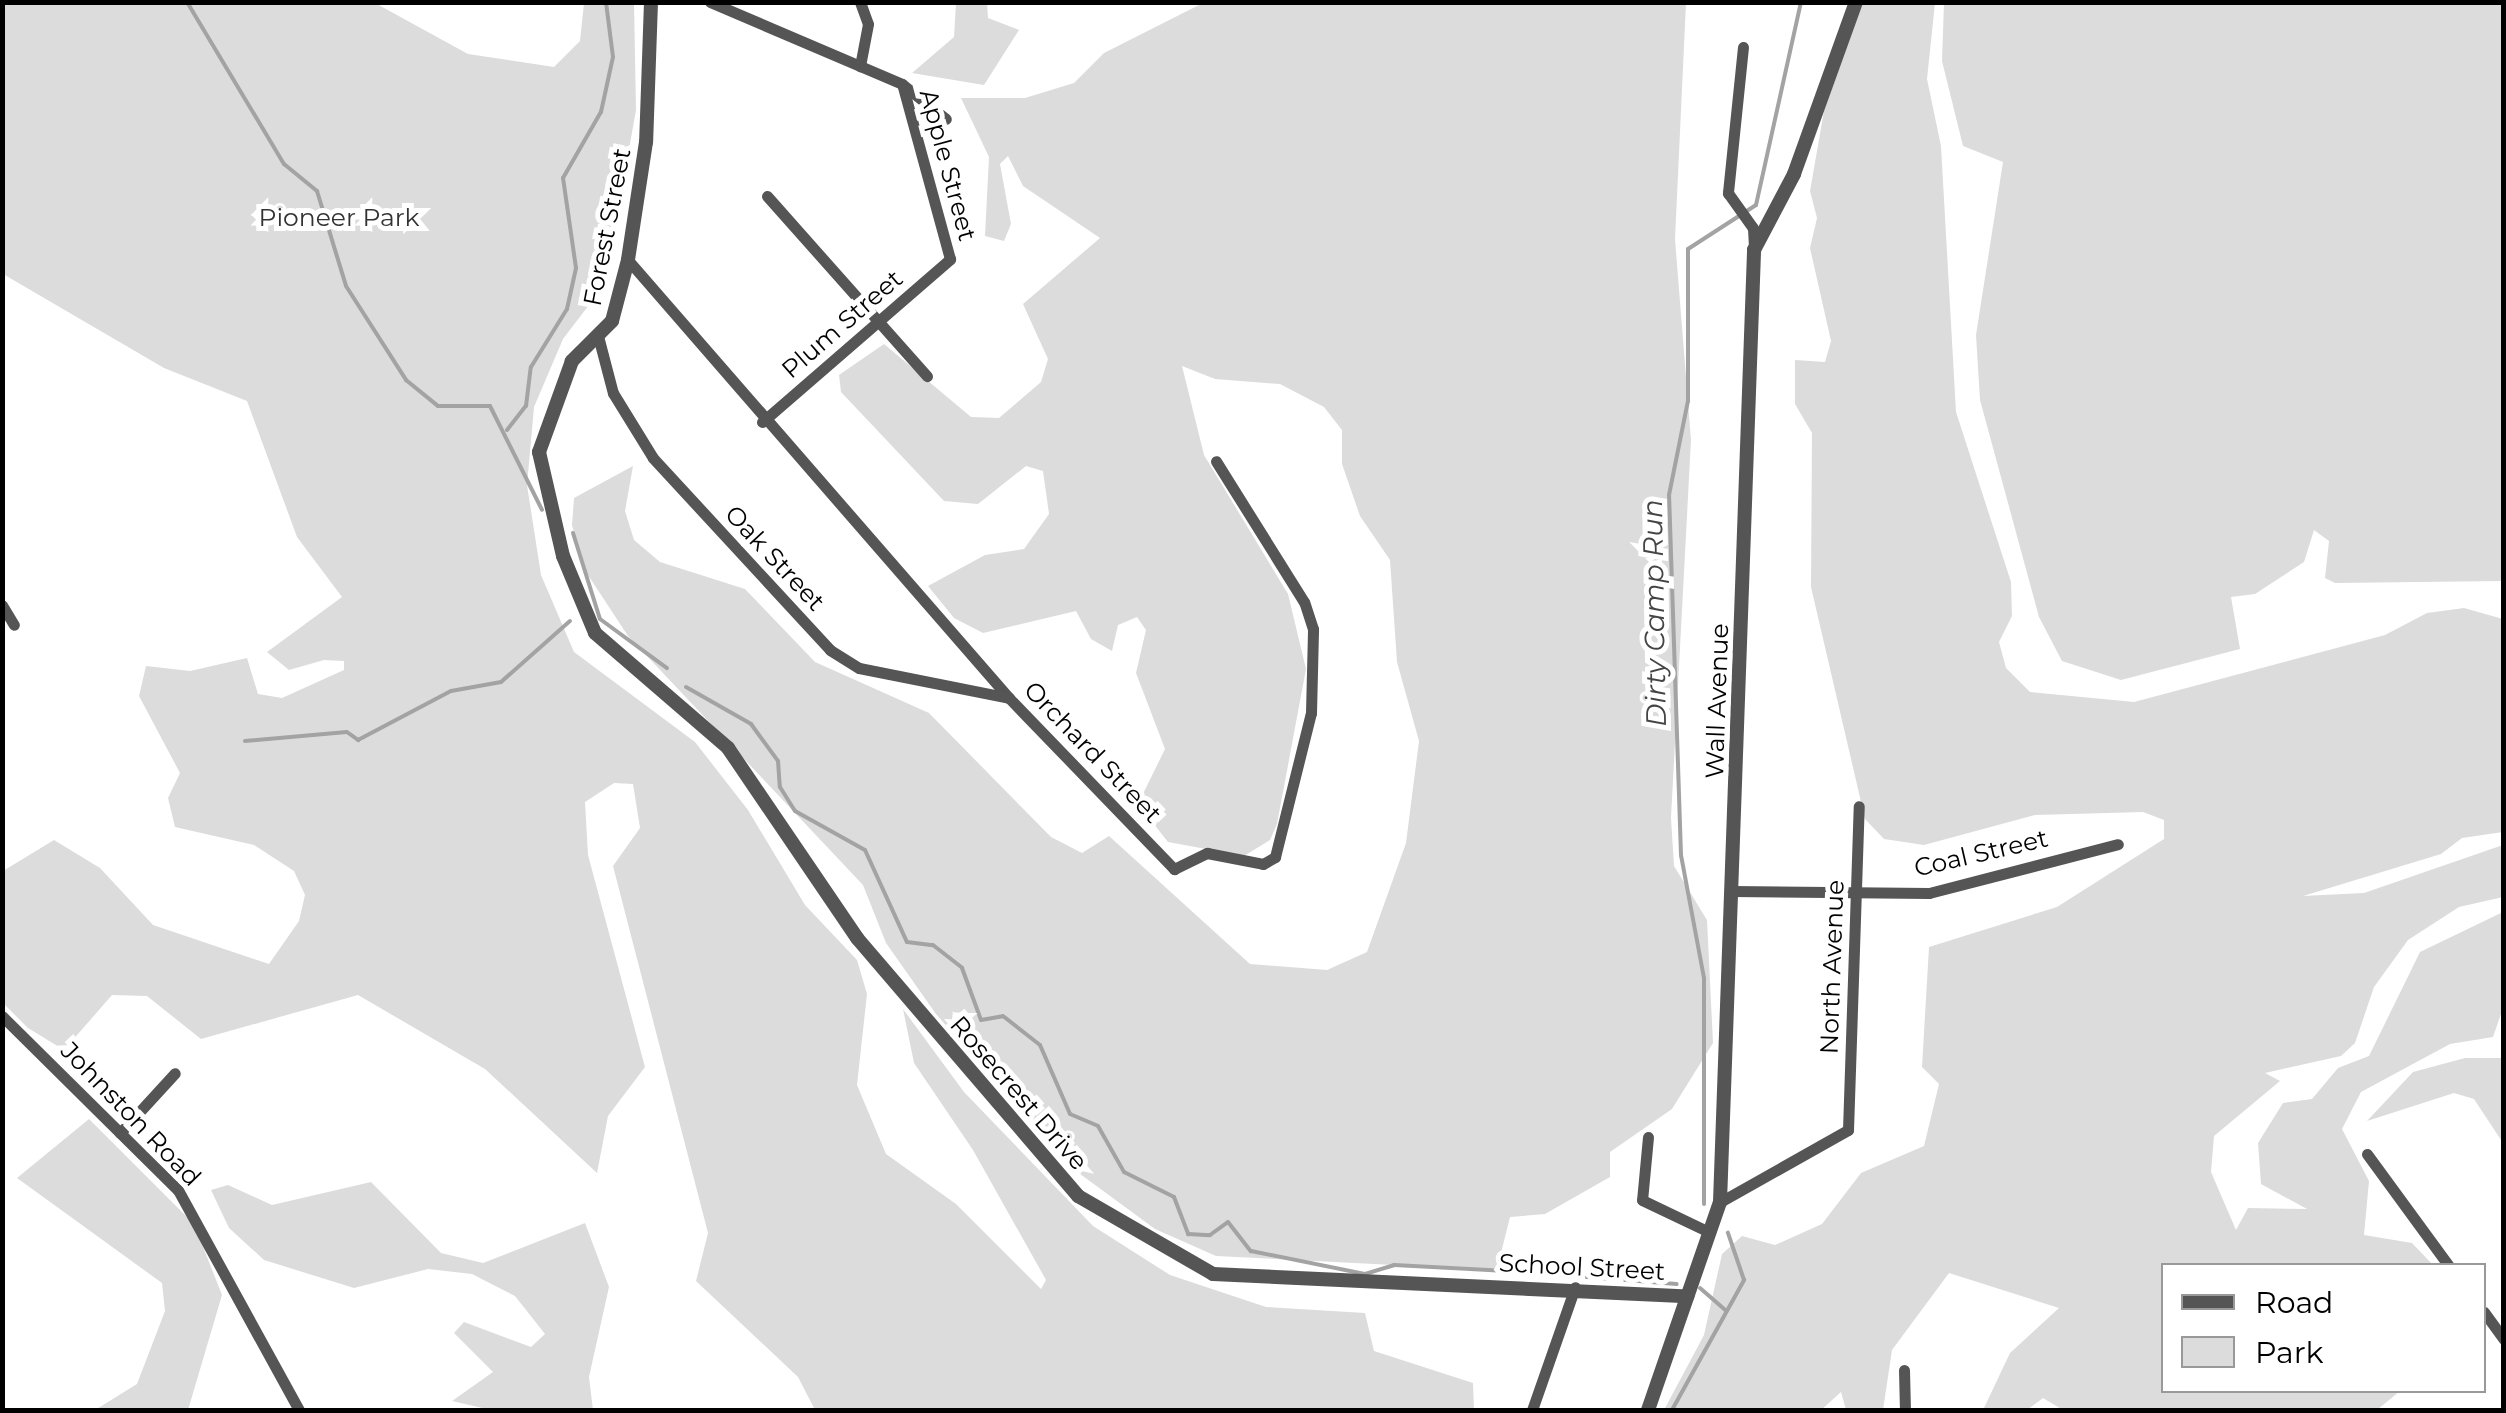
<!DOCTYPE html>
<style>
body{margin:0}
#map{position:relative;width:2506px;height:1413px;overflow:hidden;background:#fff;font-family:Montserrat,sans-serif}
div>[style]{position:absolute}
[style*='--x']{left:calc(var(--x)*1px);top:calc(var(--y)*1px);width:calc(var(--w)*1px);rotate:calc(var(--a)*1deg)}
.green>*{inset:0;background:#dcdcdc}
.stream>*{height:4px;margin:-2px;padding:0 2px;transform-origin:2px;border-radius:2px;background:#a3a3a3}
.minor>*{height:11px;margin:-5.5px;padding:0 5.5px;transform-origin:5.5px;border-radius:5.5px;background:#555}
.tertiary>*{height:14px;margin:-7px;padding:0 7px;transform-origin:7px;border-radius:7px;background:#555}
span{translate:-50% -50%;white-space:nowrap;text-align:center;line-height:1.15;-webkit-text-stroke:10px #fff;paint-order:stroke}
.street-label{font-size:25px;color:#000}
.park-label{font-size:25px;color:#333}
.water-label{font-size:28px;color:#444;font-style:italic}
.frame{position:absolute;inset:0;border:5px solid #000;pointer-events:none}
.legend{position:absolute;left:2161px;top:1263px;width:325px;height:130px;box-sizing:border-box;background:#fff;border:2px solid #999;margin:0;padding:12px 18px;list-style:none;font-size:30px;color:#000}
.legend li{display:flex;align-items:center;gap:20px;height:50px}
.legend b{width:50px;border:2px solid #999}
</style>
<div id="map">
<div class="green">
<div style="clip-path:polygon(2px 3px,375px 3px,468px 54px,554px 67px,580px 41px,584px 3px,634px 3px,636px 110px,605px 284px,563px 339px,534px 407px,527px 485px,541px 575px,574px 652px,695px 742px,748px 810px,805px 905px,857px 960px,867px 994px,857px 1085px,886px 1154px,956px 1204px,1041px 1289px,1046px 1280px,973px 1150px,914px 1063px,903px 1009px,964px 1092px,1093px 1226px,1170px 1275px,1266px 1307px,1365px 1313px,1374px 1351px,1473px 1383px,1474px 1410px,815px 1410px,798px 1377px,696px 1281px,708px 1233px,613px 866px,640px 828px,633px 784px,614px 783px,585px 802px,588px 855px,645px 1067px,608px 1116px,597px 1173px,485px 1069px,358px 995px,201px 1039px,147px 996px,112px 995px,64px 1050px,28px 1028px,3px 1003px,3px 871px,54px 840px,100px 868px,153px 925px,269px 964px,299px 921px,305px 895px,294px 871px,254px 845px,175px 827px,168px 798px,180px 773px,139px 696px,146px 666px,190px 671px,247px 658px,258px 694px,282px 698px,344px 670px,344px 661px,324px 660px,289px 670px,267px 652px,342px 597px,297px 537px,247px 401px,164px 368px,3px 274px)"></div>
<div style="clip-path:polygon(956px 3px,987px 3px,988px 18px,1019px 30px,984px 85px,912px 73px,954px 37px)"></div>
<div style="clip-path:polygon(1203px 3px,1686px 3px,1675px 239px,1691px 440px,1671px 818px,1674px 866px,1707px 920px,1713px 1043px,1672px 1109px,1610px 1152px,1610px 1177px,1545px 1214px,1510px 1217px,1502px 1249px,1513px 1271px,1216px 1256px,1155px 1229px,1072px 1168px,936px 1014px,886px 943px,863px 885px,628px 636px,584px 569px,572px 525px,574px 498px,633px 466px,625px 511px,634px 540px,660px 562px,745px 589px,815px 662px,929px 713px,1051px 837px,1082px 853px,1109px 836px,1250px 964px,1327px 970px,1367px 952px,1406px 843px,1419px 741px,1397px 662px,1390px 560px,1360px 516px,1342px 464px,1342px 430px,1324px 407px,1280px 384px,1215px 379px,1182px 366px,1204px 455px,1288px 594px,1306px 669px,1277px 824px,1270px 840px,1244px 856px,1168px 842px,1138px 804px,1165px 749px,1136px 673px,1146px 630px,1137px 617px,1118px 625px,1112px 651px,1091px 639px,1076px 611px,983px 633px,954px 618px,928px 586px,985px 555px,1024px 549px,1049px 514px,1043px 471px,1026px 466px,978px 504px,944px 501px,841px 392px,839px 375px,884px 344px,971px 417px,999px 418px,1041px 382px,1048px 359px,1023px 304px,1100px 238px,1023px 186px,1008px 156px,1000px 164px,1011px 224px,1004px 241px,985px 236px,989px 157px,961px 98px,1025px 98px,1074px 83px,1104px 53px)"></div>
<div style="clip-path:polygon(1862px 3px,1935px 3px,1927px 79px,1941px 146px,1956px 412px,2011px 582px,2012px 616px,1999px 642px,2006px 668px,2030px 692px,2134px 702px,2385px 635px,2427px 613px,2464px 608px,2503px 619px,2503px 832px,2462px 838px,2441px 854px,2303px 896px,2364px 893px,2503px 845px,2503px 897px,2459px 907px,2408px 940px,2374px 987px,2355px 1043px,2341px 1056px,2265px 1073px,2280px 1081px,2214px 1136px,2211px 1172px,2236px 1230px,2248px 1208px,2307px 1209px,2261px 1184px,2258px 1143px,2283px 1103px,2312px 1099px,2338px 1068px,2369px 1056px,2420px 952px,2503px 912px,2503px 1008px,2493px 1037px,2450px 1044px,2361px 1092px,2342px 1129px,2369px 1181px,2364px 1235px,2412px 1243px,2433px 1265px,2164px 1266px,2164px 1390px,2400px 1391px,2377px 1410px,2063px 1410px,2043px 1398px,2027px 1410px,1983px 1410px,2010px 1353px,2059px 1308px,1949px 1273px,1892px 1350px,1883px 1410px,1846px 1410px,1841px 1392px,1821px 1410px,1664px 1410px,1704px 1335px,1722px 1254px,1742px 1236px,1775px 1245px,1822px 1224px,1861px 1173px,1924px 1146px,1939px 1084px,1922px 1067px,1929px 947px,2057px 907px,2164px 839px,2164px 820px,2143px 812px,2035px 815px,1924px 845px,1884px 839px,1865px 819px,1811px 587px,1812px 433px,1795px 404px,1795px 360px,1825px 362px,1831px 341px,1810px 248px,1817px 218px,1810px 191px,1824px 111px)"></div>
<div style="clip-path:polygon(1944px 3px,2503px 3px,2503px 581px,2335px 583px,2325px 578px,2329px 541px,2314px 530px,2304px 562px,2255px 594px,2231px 597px,2240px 649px,2121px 680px,2062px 661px,2039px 617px,1980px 400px,1976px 335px,2003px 162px,1963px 146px,1942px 61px)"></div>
<div style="clip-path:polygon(2465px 1058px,2503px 1058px,2503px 1143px,2474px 1099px,2454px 1093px,2367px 1121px,2413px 1072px)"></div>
<div style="clip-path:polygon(89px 1119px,194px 1224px,222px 1295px,188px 1410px,95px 1410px,137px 1384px,165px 1311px,162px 1283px,17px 1178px)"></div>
<div style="clip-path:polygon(371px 1182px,441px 1253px,483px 1263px,585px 1223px,609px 1287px,589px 1377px,593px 1410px,491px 1410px,452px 1401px,493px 1372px,454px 1333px,464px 1322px,531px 1347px,545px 1334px,515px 1296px,472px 1274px,428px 1269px,354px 1288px,264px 1260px,229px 1228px,211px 1190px,228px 1185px,272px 1205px)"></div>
</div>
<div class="stream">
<div style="--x:187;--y:2;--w:189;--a:59.1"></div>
<div style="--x:284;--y:164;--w:43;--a:39.3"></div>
<div style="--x:317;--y:191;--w:99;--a:73"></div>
<div style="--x:346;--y:286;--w:112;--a:57.4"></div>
<div style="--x:406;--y:380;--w:41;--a:39.1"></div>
<div style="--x:438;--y:406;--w:52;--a:0"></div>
<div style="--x:490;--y:406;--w:116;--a:63.4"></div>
<div style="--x:507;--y:430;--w:31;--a:-52"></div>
<div style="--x:526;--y:406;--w:39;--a:-83"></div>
<div style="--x:531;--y:367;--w:68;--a:-58.2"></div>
<div style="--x:567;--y:309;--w:42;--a:-77.6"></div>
<div style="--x:576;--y:268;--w:91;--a:-98.2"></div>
<div style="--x:563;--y:178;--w:76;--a:-60.1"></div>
<div style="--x:601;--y:112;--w:56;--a:-77.7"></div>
<div style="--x:613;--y:57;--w:55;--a:-97.3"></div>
<div style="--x:573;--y:533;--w:90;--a:72.6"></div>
<div style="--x:600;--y:619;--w:83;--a:36.2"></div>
<div style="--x:686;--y:687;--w:75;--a:29.6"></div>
<div style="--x:751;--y:724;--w:46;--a:53.9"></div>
<div style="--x:778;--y:761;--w:26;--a:86"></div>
<div style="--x:780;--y:787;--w:28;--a:58"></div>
<div style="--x:795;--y:811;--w:80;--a:29.1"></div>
<div style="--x:865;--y:850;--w:101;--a:65.5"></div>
<div style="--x:907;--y:942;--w:26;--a:7"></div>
<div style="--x:933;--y:945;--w:37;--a:38"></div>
<div style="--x:962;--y:968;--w:55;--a:69.9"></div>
<div style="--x:981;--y:1020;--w:22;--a:-10"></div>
<div style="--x:1003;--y:1016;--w:47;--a:38.1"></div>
<div style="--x:1040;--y:1045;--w:75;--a:66.5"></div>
<div style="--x:1070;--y:1114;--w:30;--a:23"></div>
<div style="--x:1098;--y:1126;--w:53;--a:60.5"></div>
<div style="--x:1124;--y:1172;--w:56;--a:26.6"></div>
<div style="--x:1174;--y:1197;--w:40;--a:69"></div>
<div style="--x:1188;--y:1234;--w:22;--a:3"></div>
<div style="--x:1210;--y:1235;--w:22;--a:-36"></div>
<div style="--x:1228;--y:1222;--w:37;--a:52"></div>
<div style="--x:1251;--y:1251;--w:116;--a:11.4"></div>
<div style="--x:1365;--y:1274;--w:30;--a:-17"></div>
<div style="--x:1394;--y:1265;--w:113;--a:3"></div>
<div style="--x:245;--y:741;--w:102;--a:-5"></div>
<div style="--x:347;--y:732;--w:14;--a:36"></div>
<div style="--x:358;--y:740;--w:105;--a:-27.8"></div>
<div style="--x:451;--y:691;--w:51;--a:-10.2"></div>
<div style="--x:501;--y:682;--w:92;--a:-41.5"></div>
<div style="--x:1704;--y:1204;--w:226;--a:-90"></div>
<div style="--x:1704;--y:978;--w:125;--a:-100.6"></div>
<div style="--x:1681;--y:855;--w:360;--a:-91.9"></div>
<div style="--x:1669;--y:495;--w:96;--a:-78.6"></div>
<div style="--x:1688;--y:401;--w:152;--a:-90"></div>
<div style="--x:1688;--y:249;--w:81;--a:-32.9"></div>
<div style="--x:1756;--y:205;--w:208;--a:-77.5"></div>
<div style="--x:1549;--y:1274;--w:128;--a:4.5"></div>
<div style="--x:1700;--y:1288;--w:35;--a:41"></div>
<div style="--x:1672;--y:1410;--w:149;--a:-61"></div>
<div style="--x:1744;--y:1280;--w:50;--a:-108.8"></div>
</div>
<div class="minor">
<div style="--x:710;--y:2;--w:209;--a:23.1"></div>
<div style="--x:902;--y:84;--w:56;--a:38.5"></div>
<div style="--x:860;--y:2;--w:23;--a:70"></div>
<div style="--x:868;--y:24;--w:43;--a:100.8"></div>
<div style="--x:1743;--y:47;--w:147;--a:95.9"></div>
<div style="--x:1728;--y:193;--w:43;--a:54.5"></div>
<div style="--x:1753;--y:228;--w:22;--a:87"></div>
<div style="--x:767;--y:196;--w:241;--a:48.4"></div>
<div style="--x:628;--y:260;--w:581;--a:48.98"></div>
<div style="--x:1009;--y:698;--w:238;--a:46"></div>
<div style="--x:1174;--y:869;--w:37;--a:-26"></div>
<div style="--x:1207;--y:853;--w:57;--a:11.1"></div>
<div style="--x:1263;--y:864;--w:14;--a:-30"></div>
<div style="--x:1275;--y:857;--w:148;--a:-76"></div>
<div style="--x:1311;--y:713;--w:84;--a:-88.6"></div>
<div style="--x:1313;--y:629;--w:28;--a:-108"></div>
<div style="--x:1304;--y:602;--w:166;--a:-122"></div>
<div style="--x:598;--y:336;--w:59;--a:75.3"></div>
<div style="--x:613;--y:393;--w:76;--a:58.4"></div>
<div style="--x:653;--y:458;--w:261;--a:47.3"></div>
<div style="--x:830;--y:650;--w:34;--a:32"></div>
<div style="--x:859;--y:668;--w:153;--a:11.3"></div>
<div style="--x:762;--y:422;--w:249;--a:-40.9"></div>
<div style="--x:950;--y:259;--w:181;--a:-105.3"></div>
<div style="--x:2;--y:605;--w:23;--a:59"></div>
<div style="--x:1732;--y:891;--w:197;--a:0.6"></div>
<div style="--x:1929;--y:893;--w:195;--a:-14.5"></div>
<div style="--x:2;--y:1016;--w:247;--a:44.7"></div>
<div style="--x:178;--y:1190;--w:251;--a:61.2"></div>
<div style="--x:120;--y:1133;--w:81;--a:-47.5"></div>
<div style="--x:1648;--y:1137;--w:63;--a:95.4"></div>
<div style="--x:1642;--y:1200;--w:74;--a:25.5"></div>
<div style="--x:2367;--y:1154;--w:139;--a:53.8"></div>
<div style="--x:1720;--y:1202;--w:147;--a:-29.4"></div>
<div style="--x:1848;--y:1130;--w:324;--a:-88.1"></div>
<div style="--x:2484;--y:1312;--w:34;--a:54"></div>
<div style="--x:1904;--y:1370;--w:40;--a:88.6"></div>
<div style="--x:1532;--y:1410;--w:130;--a:-70.7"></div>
</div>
<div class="tertiary">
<div style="--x:651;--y:2;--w:140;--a:92"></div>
<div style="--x:646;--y:142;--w:119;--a:98.7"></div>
<div style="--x:628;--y:260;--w:63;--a:104.7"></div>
<div style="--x:612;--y:321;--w:57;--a:135"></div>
<div style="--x:572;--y:361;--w:97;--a:109.9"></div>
<div style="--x:539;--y:452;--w:107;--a:77"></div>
<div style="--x:563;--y:556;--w:83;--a:67.4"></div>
<div style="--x:595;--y:633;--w:176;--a:40.8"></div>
<div style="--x:728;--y:748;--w:230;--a:55.8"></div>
<div style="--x:857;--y:938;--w:340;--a:49.4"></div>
<div style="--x:1078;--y:1196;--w:156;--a:30"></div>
<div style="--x:1213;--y:1274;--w:475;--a:2.7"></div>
<div style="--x:1648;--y:1410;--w:220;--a:-70.9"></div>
<div style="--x:1720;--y:1202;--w:953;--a:-87.95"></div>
<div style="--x:1754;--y:250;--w:86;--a:-62.2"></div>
<div style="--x:1794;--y:174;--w:183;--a:-70.2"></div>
</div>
<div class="street-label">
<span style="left:948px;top:165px;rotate:75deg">Apple Street</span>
<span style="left:607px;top:227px;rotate:-79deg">Forest Street</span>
<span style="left:842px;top:324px;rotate:-41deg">Plum Street</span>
<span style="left:775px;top:558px;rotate:47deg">Oak Street</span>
<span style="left:1717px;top:701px;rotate:-88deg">Wall Avenue</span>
<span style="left:1093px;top:752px;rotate:46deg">Orchard Street</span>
<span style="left:1981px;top:853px;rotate:-13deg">Coal Street</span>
<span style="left:1832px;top:967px;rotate:-88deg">North Avenue</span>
<span style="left:1019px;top:1093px;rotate:49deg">Rosecrest Drive</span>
<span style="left:131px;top:1114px;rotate:46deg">Johnston Road</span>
<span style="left:1582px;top:1267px;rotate:3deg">School Street</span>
</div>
<div class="park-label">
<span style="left:339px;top:217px">Pioneer Park</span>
</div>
<div class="water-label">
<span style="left:1654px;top:613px;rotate:-91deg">Dirty Camp Run</span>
</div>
<div class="frame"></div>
<ul class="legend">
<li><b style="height:12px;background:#555"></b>Road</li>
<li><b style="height:28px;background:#dcdcdc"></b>Park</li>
</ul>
</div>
